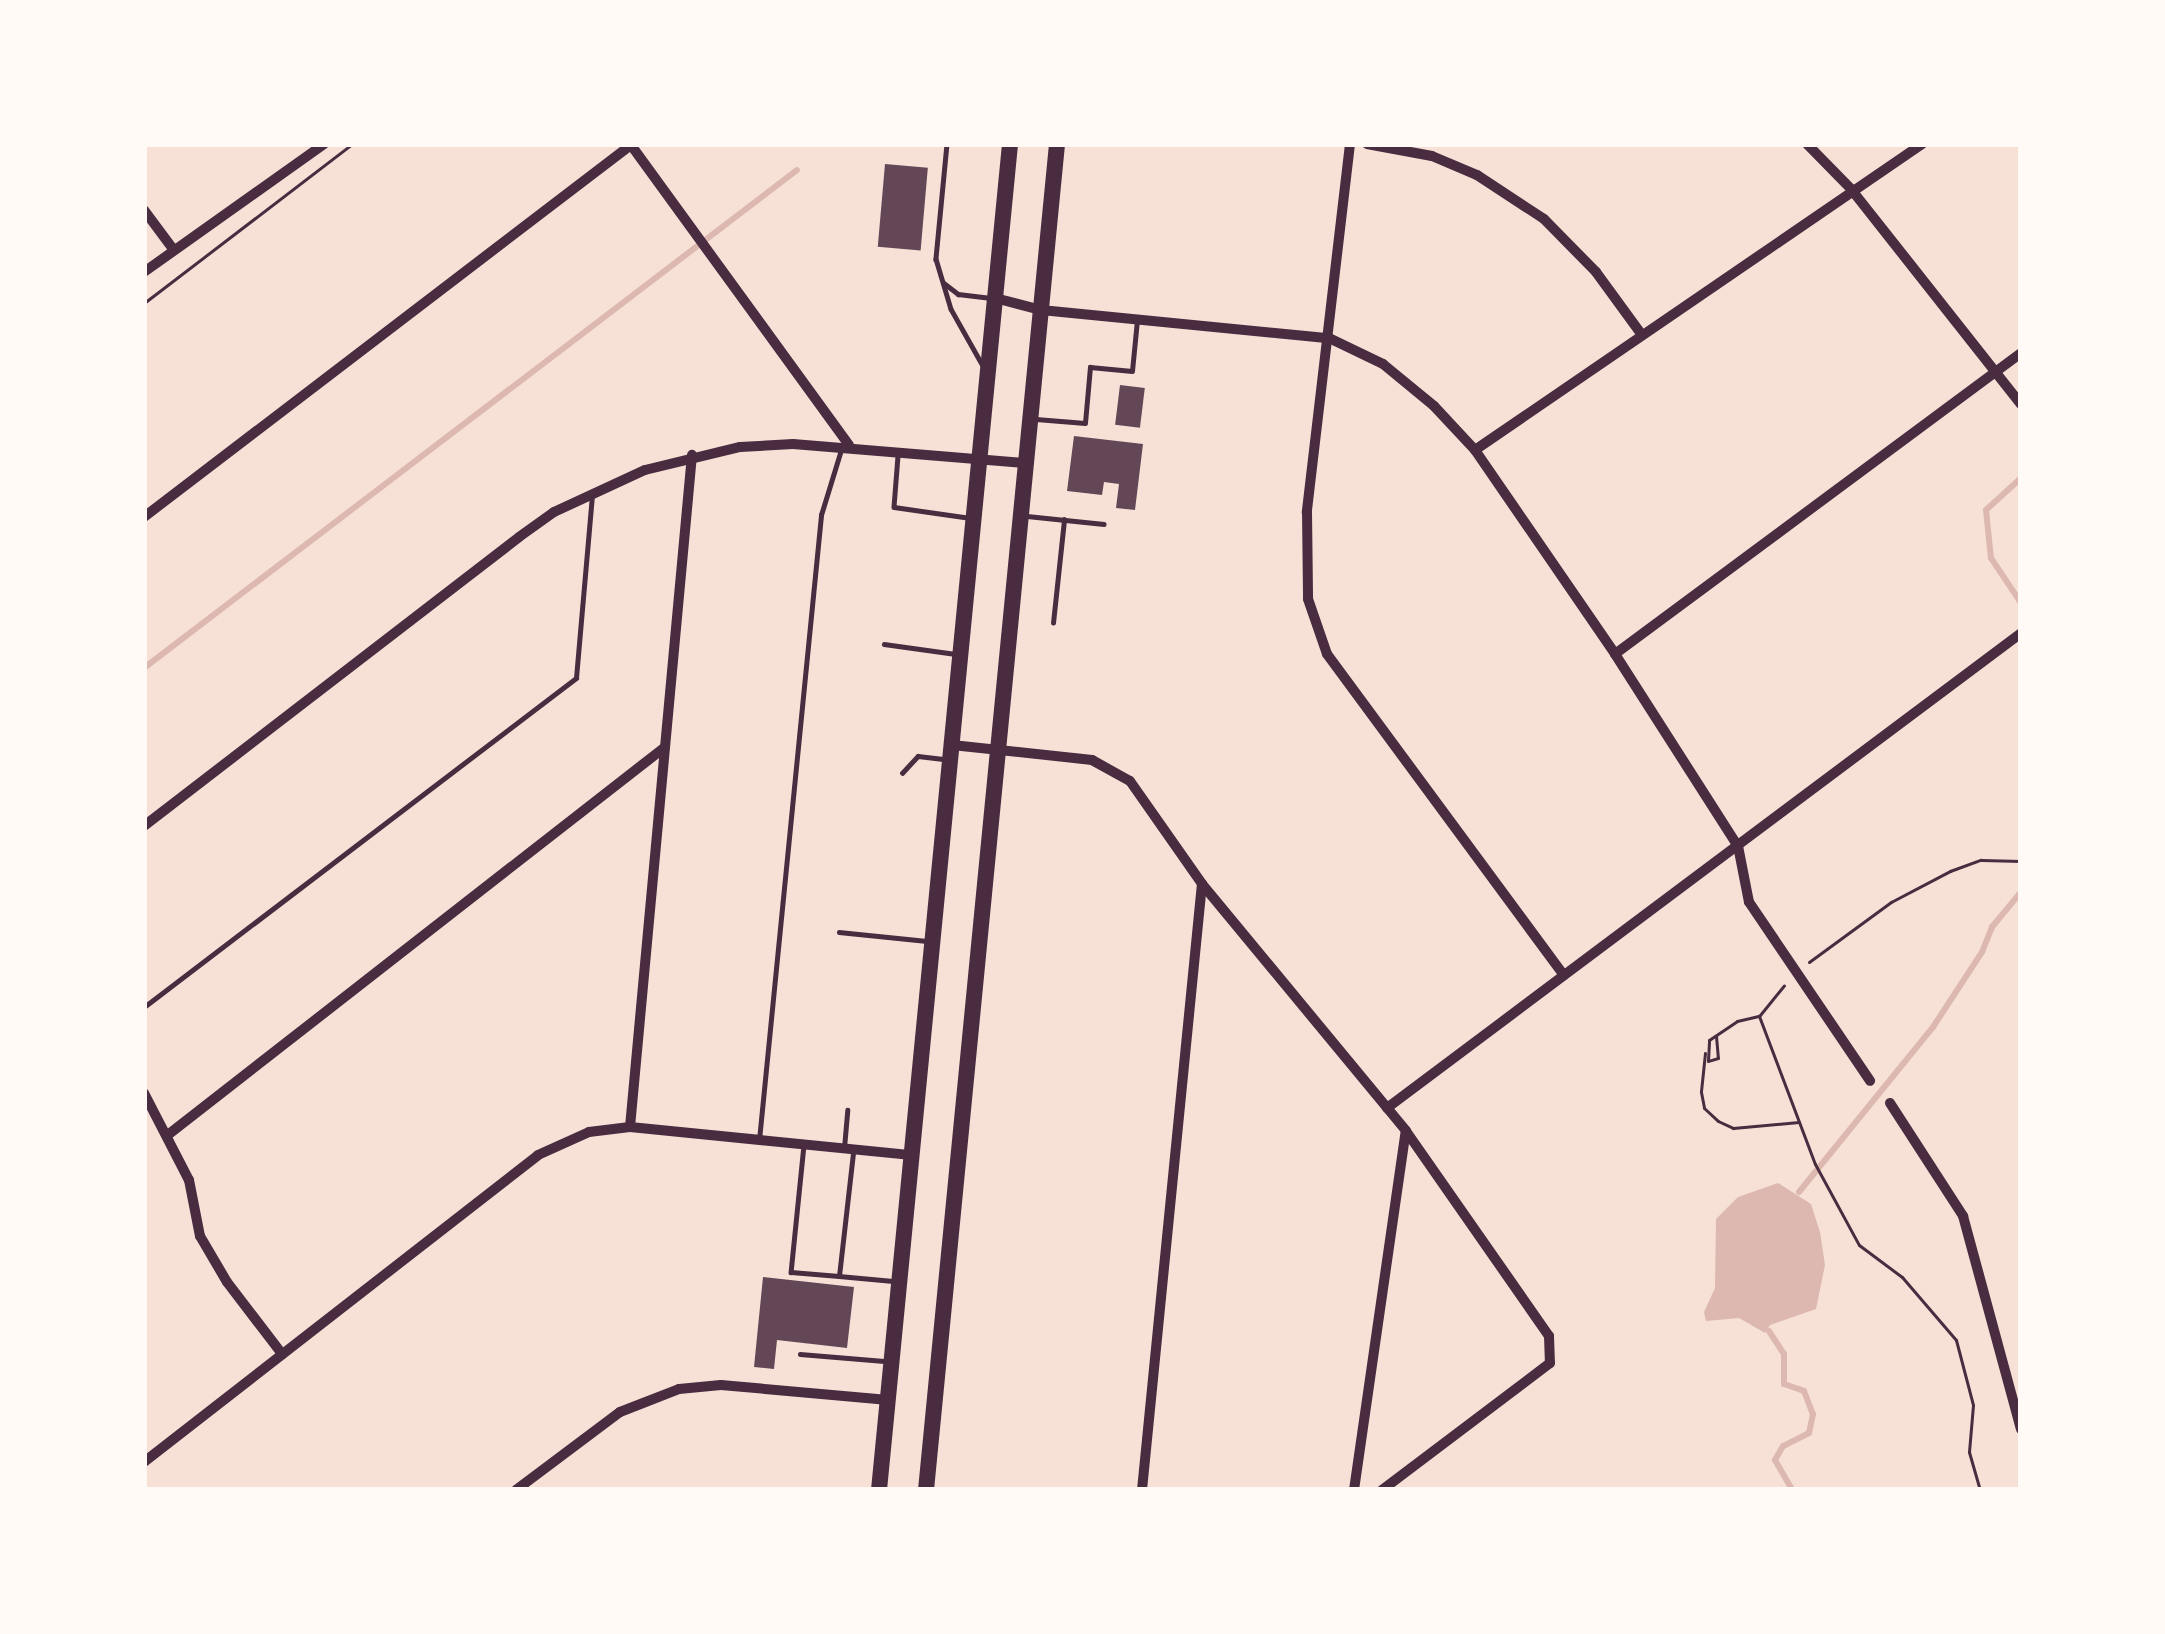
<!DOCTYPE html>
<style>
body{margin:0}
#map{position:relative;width:2165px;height:1634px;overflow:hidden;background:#f7e1d7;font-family:Overpass,sans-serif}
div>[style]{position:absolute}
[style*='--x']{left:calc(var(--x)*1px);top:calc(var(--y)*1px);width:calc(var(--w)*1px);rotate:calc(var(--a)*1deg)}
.water>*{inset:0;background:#dcb8b0}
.stream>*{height:6px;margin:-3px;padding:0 3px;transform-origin:3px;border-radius:3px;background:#dcb8b0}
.building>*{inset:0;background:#644757;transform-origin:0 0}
.path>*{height:3px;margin:-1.5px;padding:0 1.5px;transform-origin:1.5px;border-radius:1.5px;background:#4a2c40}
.service>*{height:4.5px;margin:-2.25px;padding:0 2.25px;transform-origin:2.25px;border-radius:2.25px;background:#4a2c40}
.minor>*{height:10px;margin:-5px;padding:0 5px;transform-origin:5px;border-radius:5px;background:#4a2c40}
.trunk>*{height:16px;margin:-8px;padding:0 8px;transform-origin:8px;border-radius:8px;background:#4a2c40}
span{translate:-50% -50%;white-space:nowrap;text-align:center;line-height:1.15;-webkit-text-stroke:9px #fffaf5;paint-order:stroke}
.frame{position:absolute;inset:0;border:147px solid #fffaf5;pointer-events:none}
</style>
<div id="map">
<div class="water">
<div style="clip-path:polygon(1778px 1183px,1811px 1204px,1820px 1232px,1825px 1265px,1816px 1309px,1770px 1325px,1765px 1333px,1739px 1318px,1706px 1321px,1704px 1312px,1715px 1288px,1716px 1219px,1738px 1197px)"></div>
</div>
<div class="stream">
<div style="--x:2021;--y:478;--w:47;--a:137.6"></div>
<div style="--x:1986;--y:510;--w:48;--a:84.1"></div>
<div style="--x:1991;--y:558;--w:54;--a:56.3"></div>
<div style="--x:144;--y:668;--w:821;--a:-37.33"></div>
<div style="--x:1799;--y:1192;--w:213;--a:-50.9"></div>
<div style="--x:1933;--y:1027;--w:90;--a:-56.8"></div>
<div style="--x:1982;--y:952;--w:27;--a:-68"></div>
<div style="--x:1992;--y:927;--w:45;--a:-50.4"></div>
<div style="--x:1769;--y:1331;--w:27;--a:57"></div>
<div style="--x:1784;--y:1354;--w:30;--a:90"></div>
<div style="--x:1784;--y:1384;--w:21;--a:19"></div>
<div style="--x:1804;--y:1391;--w:25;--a:69"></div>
<div style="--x:1813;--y:1414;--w:19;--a:102"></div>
<div style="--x:1809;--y:1433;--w:29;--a:153"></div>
<div style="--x:1783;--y:1446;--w:16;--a:120"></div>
<div style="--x:1775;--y:1460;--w:34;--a:60"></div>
</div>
<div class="building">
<div style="left:885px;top:164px;width:43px;height:83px;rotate:5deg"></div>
<div style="left:1120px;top:385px;width:25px;height:40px;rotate:7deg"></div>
<div style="clip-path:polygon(1074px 436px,1143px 444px,1135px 510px,1116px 508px,1119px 484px,1104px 482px,1102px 495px,1067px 491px)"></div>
<div style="clip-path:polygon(763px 1277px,854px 1287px,847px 1348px,777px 1340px,774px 1369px,754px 1367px)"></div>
</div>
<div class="path">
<div style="--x:144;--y:303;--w:262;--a:-37.4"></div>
<div style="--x:1809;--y:962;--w:102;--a:-36.2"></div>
<div style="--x:1891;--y:902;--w:67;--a:-27.7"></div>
<div style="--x:1950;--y:871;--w:33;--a:-20"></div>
<div style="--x:1981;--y:860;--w:40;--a:1.4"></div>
<div style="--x:1760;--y:1015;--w:38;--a:-51"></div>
<div style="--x:1716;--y:1036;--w:22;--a:85"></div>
<div style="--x:1718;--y:1058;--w:10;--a:163"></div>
<div style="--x:1708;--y:1061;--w:21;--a:-87"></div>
<div style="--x:1709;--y:1040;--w:34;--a:-34"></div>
<div style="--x:1737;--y:1021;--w:23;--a:-13"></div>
<div style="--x:1759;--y:1016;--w:158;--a:69.3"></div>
<div style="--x:1815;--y:1164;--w:92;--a:61.5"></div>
<div style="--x:1859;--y:1245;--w:54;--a:36.7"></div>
<div style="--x:1902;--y:1277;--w:83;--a:49.4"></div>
<div style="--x:1956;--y:1340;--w:67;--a:75.3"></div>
<div style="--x:1973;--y:1405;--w:47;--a:94.9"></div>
<div style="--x:1969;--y:1452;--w:40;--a:74"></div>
<div style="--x:1705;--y:1053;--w:39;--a:96"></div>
<div style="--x:1701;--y:1092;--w:16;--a:79"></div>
<div style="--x:1704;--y:1108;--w:19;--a:43"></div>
<div style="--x:1718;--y:1121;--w:17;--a:25"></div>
<div style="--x:1733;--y:1128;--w:66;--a:-5.2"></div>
</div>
<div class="service">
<div style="--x:947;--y:144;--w:116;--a:95.5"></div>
<div style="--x:936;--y:259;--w:52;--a:73.3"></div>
<div style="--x:951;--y:309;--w:63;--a:60.6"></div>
<div style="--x:944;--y:283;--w:18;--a:38"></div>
<div style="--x:958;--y:294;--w:31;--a:7"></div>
<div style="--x:1036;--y:419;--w:49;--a:4.7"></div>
<div style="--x:1085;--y:423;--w:56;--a:-84.9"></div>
<div style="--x:1090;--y:367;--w:42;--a:5.4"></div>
<div style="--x:1132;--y:371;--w:51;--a:-84.4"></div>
<div style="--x:898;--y:456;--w:51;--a:94.5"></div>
<div style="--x:894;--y:507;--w:77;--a:8.2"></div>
<div style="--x:1027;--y:516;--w:77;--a:5.9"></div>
<div style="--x:1053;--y:623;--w:104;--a:-83.9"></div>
<div style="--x:884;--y:644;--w:72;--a:8"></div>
<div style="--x:902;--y:773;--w:23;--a:-47"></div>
<div style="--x:918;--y:756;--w:25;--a:7"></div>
<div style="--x:839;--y:932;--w:88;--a:5.8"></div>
<div style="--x:144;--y:1007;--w:543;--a:-37.29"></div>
<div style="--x:576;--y:678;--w:184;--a:-85"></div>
<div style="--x:759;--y:1140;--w:628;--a:-84.33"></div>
<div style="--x:821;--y:515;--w:68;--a:-72.9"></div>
<div style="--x:804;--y:1145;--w:128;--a:95.8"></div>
<div style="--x:791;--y:1272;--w:48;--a:4.8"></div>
<div style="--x:839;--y:1276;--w:124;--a:-83.5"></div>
<div style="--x:844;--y:1148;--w:38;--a:-85"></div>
<div style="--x:839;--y:1276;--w:54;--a:5.3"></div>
<div style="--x:800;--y:1354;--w:84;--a:4.8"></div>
</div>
<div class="minor">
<div style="--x:1350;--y:144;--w:371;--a:96.7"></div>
<div style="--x:1307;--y:512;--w:87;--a:89.3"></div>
<div style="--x:1308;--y:599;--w:58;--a:70.9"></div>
<div style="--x:1327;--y:654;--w:399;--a:53.6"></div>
<div style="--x:1367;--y:144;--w:66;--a:10.5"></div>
<div style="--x:1432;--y:156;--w:49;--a:22.9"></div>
<div style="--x:1477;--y:175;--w:80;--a:33.3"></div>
<div style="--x:1544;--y:219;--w:74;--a:45.5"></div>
<div style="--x:1596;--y:272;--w:78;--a:53.9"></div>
<div style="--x:1807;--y:144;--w:63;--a:45.6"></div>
<div style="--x:1851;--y:189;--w:274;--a:51.7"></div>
<div style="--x:631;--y:145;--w:371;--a:54"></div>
<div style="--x:144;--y:210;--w:49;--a:53.4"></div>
<div style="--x:144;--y:272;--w:221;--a:-35.4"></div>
<div style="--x:995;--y:298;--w:48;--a:14.6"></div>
<div style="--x:1041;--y:310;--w:289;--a:5.6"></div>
<div style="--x:1329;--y:338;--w:60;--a:25.7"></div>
<div style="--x:1383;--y:364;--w:66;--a:39.5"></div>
<div style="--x:1434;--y:406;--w:60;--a:47"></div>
<div style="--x:1475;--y:450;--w:247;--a:55.5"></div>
<div style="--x:1615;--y:654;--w:228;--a:57.4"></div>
<div style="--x:1738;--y:846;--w:57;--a:78.9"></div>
<div style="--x:1749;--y:902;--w:216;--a:55.9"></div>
<div style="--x:1475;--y:450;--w:542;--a:-34.39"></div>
<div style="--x:144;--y:517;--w:614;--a:-37.39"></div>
<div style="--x:1615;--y:654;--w:505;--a:-36.55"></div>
<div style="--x:952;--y:745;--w:141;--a:6.1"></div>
<div style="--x:1092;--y:760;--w:43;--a:28.9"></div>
<div style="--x:1130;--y:781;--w:126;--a:55"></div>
<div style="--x:1202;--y:884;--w:320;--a:50.4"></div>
<div style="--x:1406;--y:1131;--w:250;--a:55.1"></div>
<div style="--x:1549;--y:1336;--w:27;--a:88"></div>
<div style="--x:1550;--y:1363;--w:211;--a:142.9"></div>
<div style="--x:144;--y:826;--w:473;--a:-37.6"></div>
<div style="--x:519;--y:537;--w:43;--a:-35.5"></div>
<div style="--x:554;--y:512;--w:100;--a:-24.8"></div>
<div style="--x:645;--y:470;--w:98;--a:-13.6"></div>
<div style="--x:740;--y:447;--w:53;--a:-3.2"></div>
<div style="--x:793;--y:444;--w:234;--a:4.7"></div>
<div style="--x:144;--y:1093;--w:98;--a:62.7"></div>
<div style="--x:189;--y:1180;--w:57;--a:78.9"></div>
<div style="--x:200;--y:1236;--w:53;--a:59.6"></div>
<div style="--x:227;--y:1282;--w:91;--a:52.6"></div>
<div style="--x:1890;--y:1103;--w:135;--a:57.1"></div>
<div style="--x:1963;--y:1216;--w:221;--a:74.8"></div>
<div style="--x:1387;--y:1108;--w:792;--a:-36.84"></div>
<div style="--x:630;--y:1127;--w:675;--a:-84.73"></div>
<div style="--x:169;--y:1134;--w:629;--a:-37.96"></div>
<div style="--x:144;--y:1462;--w:499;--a:-37.9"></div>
<div style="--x:538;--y:1155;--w:56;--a:-24.3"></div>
<div style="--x:589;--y:1132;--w:41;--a:-7"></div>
<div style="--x:630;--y:1127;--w:283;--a:5.7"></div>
<div style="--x:516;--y:1490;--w:130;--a:-36.9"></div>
<div style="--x:620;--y:1412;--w:63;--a:-21.3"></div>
<div style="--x:679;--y:1389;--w:42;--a:-5.4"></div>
<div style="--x:721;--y:1385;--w:168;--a:5.1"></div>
<div style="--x:1142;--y:1490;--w:609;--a:-84.35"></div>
<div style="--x:1354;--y:1490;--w:363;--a:-81.8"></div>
</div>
<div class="trunk">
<div style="--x:879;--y:1490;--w:1352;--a:-84.44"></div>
<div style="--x:926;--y:1490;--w:1352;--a:-84.44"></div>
</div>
<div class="frame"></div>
</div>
